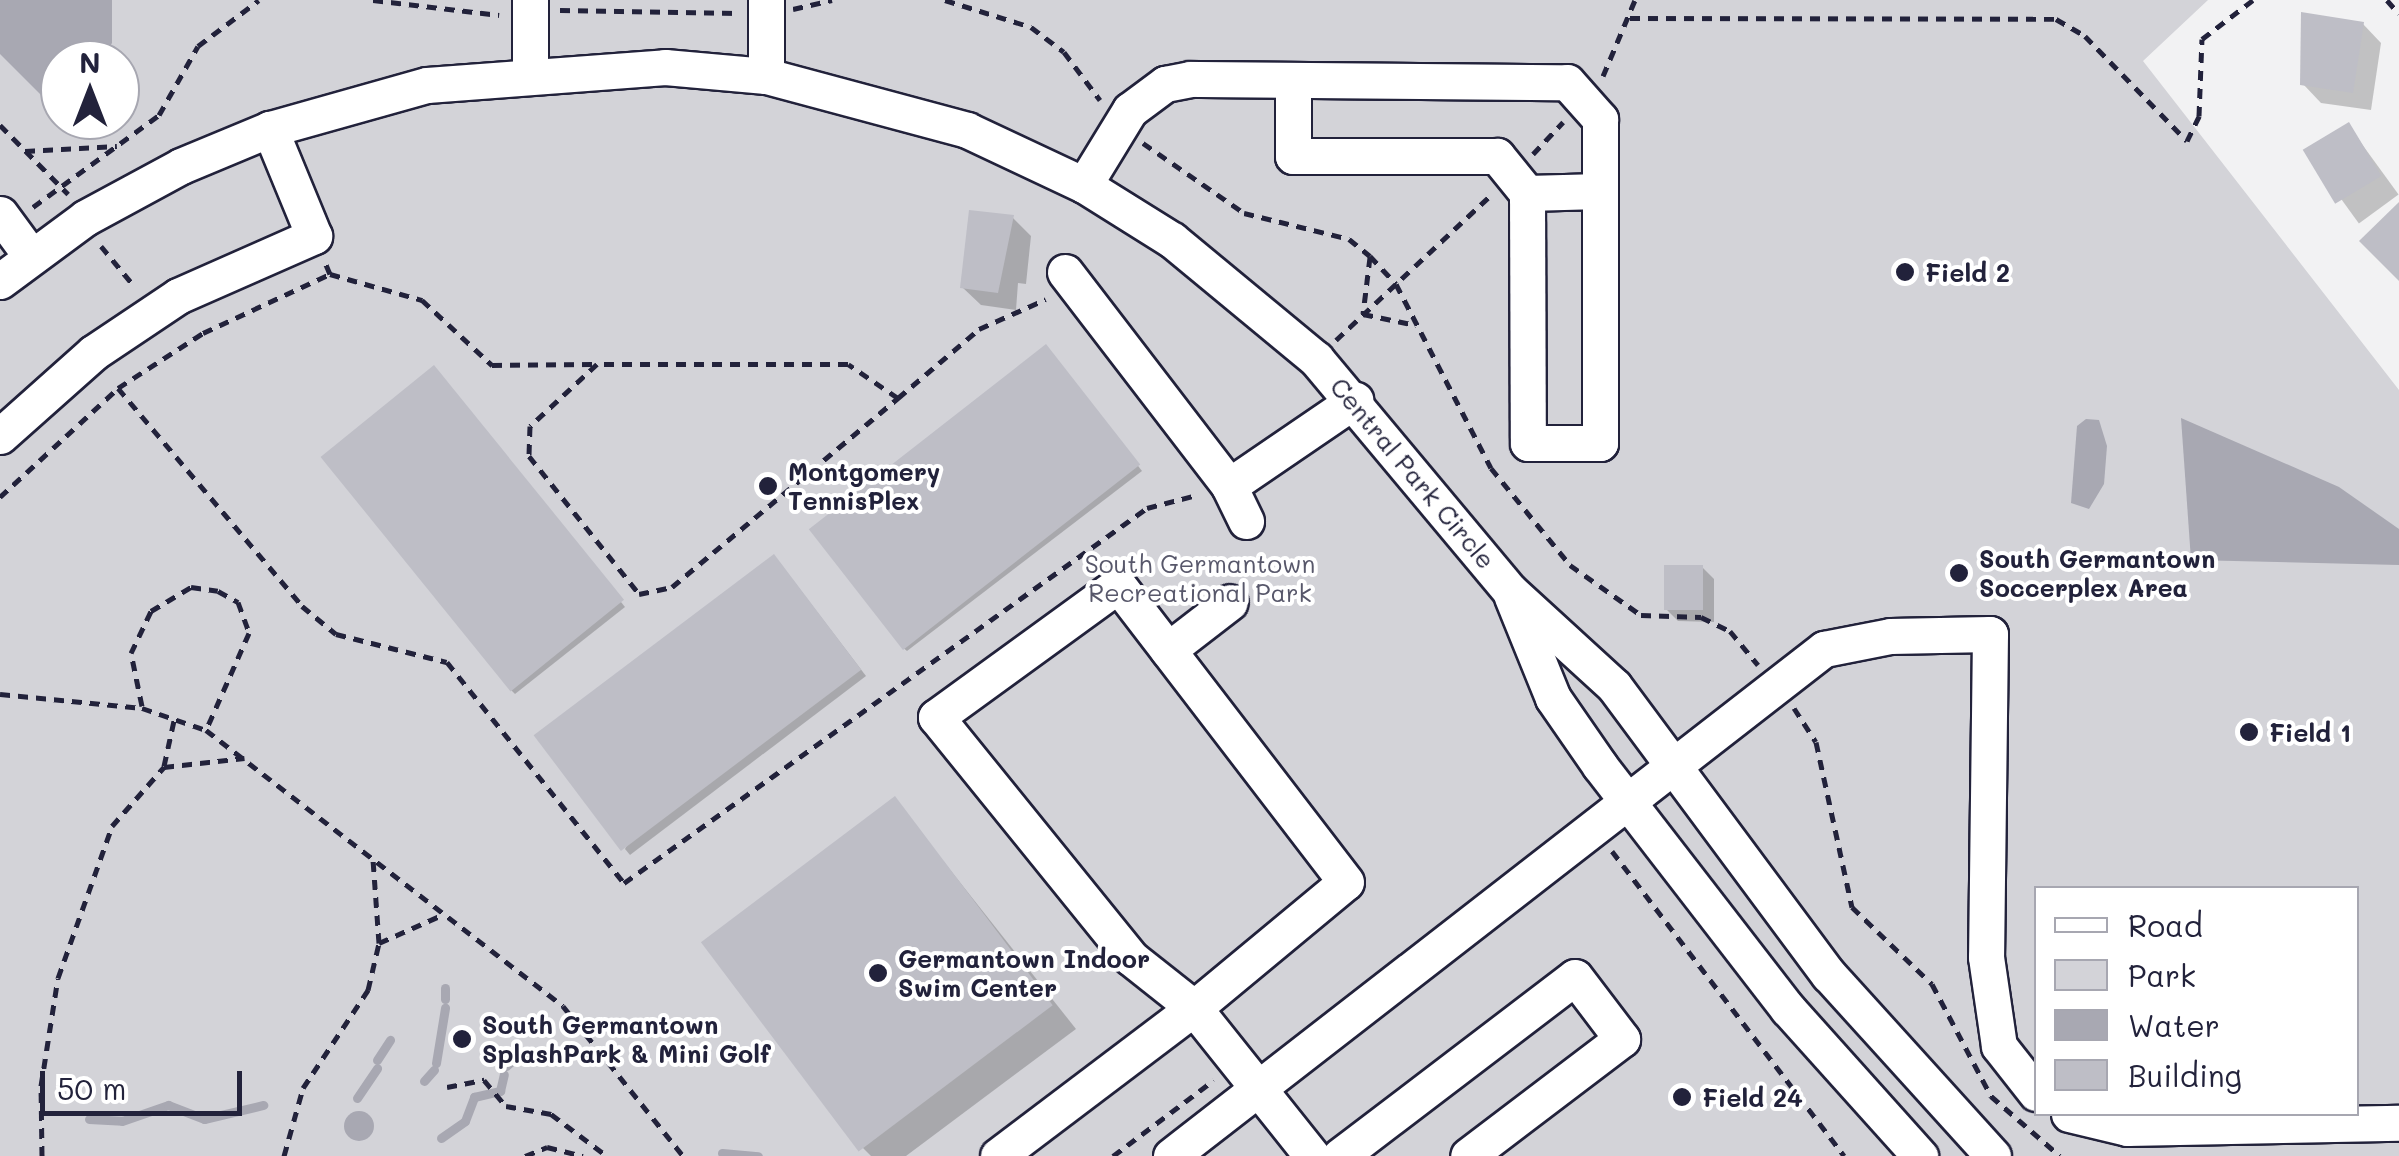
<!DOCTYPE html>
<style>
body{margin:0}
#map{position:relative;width:2399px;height:1156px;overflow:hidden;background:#f2f2f3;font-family:Mali,sans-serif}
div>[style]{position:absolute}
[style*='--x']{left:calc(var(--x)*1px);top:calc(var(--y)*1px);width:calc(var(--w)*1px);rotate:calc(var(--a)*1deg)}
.green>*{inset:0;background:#d3d3d8}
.water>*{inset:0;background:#a8a8b2}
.round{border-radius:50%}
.shadow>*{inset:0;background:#0003;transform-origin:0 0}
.stream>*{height:9px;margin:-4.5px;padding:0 4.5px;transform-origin:4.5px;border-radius:4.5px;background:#a8a8b2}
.building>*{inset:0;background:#bebec6;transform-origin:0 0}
.path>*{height:5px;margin-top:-2.5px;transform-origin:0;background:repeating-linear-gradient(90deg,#22223b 0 10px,transparent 0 18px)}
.roads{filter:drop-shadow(2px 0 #22223b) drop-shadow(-2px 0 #22223b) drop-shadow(0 2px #22223b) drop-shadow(0 -2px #22223b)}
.minor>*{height:35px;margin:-17.5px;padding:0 17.5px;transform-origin:17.5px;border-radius:17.5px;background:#fff}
.dots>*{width:28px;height:28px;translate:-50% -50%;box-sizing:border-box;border:5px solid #fff;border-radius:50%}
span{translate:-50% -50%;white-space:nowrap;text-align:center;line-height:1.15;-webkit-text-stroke:8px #fff;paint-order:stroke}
.poi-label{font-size:25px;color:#22223b;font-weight:700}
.left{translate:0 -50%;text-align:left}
.street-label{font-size:25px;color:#22223b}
.park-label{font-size:25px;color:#57576a}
.legend{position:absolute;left:2034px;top:886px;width:325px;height:230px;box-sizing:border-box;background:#fff;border:2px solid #a7a7b1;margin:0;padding:12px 18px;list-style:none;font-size:30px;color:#22223b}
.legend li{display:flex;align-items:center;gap:20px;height:50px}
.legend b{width:50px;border:2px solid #a7a7b1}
.north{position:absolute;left:40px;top:40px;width:100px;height:100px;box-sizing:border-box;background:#fff;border:2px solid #a7a7b1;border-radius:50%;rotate:0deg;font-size:28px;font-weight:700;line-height:40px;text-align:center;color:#22223b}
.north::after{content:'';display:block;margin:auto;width:35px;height:45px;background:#22223b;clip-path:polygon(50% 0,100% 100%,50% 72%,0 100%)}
.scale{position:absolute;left:40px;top:1071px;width:202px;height:45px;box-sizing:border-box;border:5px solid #22223b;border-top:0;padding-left:12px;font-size:30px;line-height:35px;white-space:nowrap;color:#22223b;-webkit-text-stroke:8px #fff;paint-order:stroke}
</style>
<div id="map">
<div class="green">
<div style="clip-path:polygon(evenodd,0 0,2208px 0,2143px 61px,2399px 390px,2399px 1156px,0 1156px,0 0,60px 60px,120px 60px,120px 120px,60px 120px,60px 60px,0 0,2036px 888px,2356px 888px,2356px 1114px,2036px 1114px,2036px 888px)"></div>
</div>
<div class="water">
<div style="clip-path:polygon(0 0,112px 0,112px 43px,102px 60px,60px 60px,60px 99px,43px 97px,0 54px)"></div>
<div style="clip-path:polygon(2181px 418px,2339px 487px,2399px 529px,2399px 565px,2191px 560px)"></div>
<div style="clip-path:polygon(2086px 419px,2099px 420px,2107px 446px,2104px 484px,2089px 509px,2071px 503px,2077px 426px)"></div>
<div class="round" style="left:344px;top:1111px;width:30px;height:30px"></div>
</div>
<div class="shadow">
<div style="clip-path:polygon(2363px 24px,2381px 43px,2371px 110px,2321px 103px,2303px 84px)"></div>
<div style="left:2348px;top:125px;width:86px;height:49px;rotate:54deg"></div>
<div style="clip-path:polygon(1013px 218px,1031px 236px,1026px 284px,1018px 283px,1016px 310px,981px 305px,962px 287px)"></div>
<div style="clip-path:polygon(1051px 353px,1142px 471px,907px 651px,901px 646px)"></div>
<div style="clip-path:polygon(439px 374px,625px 607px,515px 694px,510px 689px)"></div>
<div style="clip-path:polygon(779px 562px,866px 676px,630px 855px,625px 849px)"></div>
<div style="clip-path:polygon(1702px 567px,1714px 579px,1714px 622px,1678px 621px,1666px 609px)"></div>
<div style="clip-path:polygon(894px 799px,1076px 1029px,906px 1156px,871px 1156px,862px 1147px)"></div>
</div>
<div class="stream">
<div style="--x:445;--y:988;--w:11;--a:90"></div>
<div style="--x:377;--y:1060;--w:24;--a:-57"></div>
<div style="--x:436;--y:1063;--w:56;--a:-80.7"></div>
<div style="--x:506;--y:1066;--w:11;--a:-41"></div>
<div style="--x:424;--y:1081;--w:15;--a:-48"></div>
<div style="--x:357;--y:1098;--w:36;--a:-56"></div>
<div style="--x:89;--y:1119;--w:33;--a:3"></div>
<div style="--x:122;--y:1121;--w:49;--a:-19.2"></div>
<div style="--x:168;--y:1105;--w:39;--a:21"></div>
<div style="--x:204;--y:1119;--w:61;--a:-13.3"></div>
<div style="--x:441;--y:1138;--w:29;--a:-35"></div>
<div style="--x:465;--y:1121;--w:26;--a:-69"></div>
<div style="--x:474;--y:1097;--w:27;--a:-13"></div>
<div style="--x:500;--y:1091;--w:17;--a:-77"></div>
<div style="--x:722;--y:1153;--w:36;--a:5"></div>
</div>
<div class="building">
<div style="clip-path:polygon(2301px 12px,2364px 22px,2353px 93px,2300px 85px)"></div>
<div style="left:2349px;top:122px;width:63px;height:54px;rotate:59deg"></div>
<div style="clip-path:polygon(2399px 202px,2399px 281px,2359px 241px)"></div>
<div style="clip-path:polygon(969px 210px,1014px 215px,998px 293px,960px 288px)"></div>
<div style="left:1046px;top:344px;width:153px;height:301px;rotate:52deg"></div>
<div style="left:434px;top:365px;width:302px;height:146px;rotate:51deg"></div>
<div style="left:774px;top:554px;width:145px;height:301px;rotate:53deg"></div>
<div style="left:1664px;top:565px;width:39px;height:45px"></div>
<div style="left:895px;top:796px;width:262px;height:243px;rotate:53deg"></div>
</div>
<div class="path">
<div style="--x:373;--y:0;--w:127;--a:6.8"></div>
<div style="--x:945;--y:0;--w:90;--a:17.4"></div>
<div style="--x:1031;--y:27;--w:41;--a:37.1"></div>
<div style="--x:1064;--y:52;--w:60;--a:53.1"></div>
<div style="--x:2387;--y:0;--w:18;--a:49"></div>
<div style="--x:793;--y:9;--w:40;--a:-13"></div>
<div style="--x:560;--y:10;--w:178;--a:1"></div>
<div style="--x:1630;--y:18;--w:426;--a:0.1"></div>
<div style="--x:2056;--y:19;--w:34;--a:30"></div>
<div style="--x:2085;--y:36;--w:146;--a:45.8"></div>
<div style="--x:2187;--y:141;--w:28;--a:-64"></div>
<div style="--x:2199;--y:116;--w:77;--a:-87.8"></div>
<div style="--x:2202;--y:39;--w:64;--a:-37.4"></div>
<div style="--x:1603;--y:76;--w:82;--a:-67.2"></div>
<div style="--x:0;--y:125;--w:97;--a:45.4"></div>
<div style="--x:1143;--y:143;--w:123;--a:34.7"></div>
<div style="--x:1244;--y:213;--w:108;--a:13.9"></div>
<div style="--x:1349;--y:239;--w:27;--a:39"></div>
<div style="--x:1370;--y:256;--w:38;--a:47"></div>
<div style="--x:1396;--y:284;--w:207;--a:62.7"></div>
<div style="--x:1491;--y:468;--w:125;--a:50.8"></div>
<div style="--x:1570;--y:565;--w:87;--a:35.2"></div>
<div style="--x:1641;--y:615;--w:60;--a:1.9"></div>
<div style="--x:1701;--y:617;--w:32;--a:26"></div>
<div style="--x:1730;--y:631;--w:44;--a:50.5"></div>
<div style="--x:25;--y:151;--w:92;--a:-3.1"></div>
<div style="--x:1533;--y:154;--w:44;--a:-46.8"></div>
<div style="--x:33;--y:207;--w:156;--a:-36.1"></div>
<div style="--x:159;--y:115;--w:79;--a:-60.5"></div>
<div style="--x:198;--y:46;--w:76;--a:-37"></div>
<div style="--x:101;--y:246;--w:53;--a:50.3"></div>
<div style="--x:1370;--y:257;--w:57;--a:97"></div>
<div style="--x:1363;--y:314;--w:54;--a:11.7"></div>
<div style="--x:330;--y:274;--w:96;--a:15.8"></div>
<div style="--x:422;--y:300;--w:96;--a:42.9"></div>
<div style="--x:492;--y:365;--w:101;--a:-0.6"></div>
<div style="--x:1336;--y:340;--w:215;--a:-43.1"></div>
<div style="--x:118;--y:388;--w:285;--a:49.8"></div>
<div style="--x:302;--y:606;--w:44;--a:39.5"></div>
<div style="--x:336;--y:634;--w:114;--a:14.2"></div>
<div style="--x:447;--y:662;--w:283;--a:51.3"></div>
<div style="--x:624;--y:883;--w:644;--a:-35.64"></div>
<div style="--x:1147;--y:508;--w:52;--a:-14.6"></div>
<div style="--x:898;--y:398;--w:60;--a:-145.8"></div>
<div style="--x:848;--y:364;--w:251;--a:180"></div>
<div style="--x:597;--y:364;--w:91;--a:137.2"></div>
<div style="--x:530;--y:426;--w:30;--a:92"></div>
<div style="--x:529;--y:456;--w:176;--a:51.4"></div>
<div style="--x:639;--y:594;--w:34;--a:-12"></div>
<div style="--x:672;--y:587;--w:295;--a:-39.9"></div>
<div style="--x:898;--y:398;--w:106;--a:-40.4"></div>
<div style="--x:979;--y:329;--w:73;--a:-24.1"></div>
<div style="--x:0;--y:497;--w:161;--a:-42.7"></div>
<div style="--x:118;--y:388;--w:101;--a:-32.9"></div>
<div style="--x:203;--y:333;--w:140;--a:-24.9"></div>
<div style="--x:330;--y:274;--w:13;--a:-113"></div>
<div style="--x:0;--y:694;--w:143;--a:5.6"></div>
<div style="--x:142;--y:708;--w:68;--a:19"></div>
<div style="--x:206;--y:730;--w:451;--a:37.7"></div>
<div style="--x:563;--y:1006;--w:192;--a:51.3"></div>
<div style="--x:142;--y:706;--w:54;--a:-101.7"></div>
<div style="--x:131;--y:653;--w:47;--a:-64.5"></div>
<div style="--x:151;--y:611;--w:47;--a:-31"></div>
<div style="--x:191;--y:587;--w:27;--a:8"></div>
<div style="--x:218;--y:591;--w:23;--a:29"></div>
<div style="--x:238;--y:602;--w:33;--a:70"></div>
<div style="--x:249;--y:633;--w:106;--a:113.9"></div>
<div style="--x:1794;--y:708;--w:40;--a:57.1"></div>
<div style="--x:1816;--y:742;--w:169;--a:77.7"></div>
<div style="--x:1852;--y:907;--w:111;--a:43.9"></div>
<div style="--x:1932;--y:984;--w:127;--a:62.2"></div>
<div style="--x:1991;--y:1096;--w:91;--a:41"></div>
<div style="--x:164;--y:766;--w:51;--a:-77.6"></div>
<div style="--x:1612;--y:851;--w:383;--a:52.7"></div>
<div style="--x:379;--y:943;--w:71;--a:-24"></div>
<div style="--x:447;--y:1087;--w:38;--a:-11"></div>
<div style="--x:484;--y:1080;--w:34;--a:50"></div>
<div style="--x:506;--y:1106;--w:46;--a:10.1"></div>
<div style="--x:551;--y:1114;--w:70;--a:36.9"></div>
<div style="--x:42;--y:1156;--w:70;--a:-90.8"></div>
<div style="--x:41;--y:1086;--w:109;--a:-81.1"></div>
<div style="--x:58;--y:978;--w:161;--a:-70.4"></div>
<div style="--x:112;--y:826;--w:79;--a:-48.6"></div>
<div style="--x:164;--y:767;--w:81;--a:-6.4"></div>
<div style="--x:284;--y:1156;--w:71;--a:-74.4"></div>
<div style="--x:303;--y:1088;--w:118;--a:-56.4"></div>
<div style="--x:368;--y:990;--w:48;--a:-76.8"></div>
<div style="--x:379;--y:943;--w:83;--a:-94.1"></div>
<div style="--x:525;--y:1156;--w:24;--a:-22"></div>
<div style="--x:547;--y:1147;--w:37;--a:14"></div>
<div style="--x:1113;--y:1156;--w:126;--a:-37"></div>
</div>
<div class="roads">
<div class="minor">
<div style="--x:530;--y:0;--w:71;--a:90"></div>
<div style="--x:766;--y:0;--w:76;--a:90"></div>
<div style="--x:1084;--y:185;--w:88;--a:-58.5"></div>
<div style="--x:1130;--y:110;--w:44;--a:-36.6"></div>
<div style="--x:1165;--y:84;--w:25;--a:-11"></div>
<div style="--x:1190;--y:79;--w:377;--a:0.5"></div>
<div style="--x:1567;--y:82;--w:50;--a:48.3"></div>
<div style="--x:1600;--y:119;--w:72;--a:90"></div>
<div style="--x:1600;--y:191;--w:73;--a:178.4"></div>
<div style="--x:1527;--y:193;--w:48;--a:-129"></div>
<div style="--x:1497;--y:156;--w:204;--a:180"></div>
<div style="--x:1293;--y:156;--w:76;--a:-90"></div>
<div style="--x:1527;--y:193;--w:250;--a:89.8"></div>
<div style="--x:1528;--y:443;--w:72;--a:0"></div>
<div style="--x:1600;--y:443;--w:252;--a:-90"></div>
<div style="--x:0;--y:214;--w:52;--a:53.6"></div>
<div style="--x:1065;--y:272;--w:270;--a:52.5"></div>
<div style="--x:1229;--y:486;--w:153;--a:-34.3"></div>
<div style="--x:0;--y:281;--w:106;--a:-36.5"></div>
<div style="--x:85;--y:218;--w:109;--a:-28.4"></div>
<div style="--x:181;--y:166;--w:96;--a:-22.6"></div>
<div style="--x:270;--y:129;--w:163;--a:-15.7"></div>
<div style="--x:427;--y:85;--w:239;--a:-4.3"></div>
<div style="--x:665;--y:67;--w:101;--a:5.1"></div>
<div style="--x:766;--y:76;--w:208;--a:15"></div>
<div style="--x:967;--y:130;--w:129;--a:25.2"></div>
<div style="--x:1084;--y:185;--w:104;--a:32"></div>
<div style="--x:1172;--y:240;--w:187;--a:39.6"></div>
<div style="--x:1316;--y:359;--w:302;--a:50.1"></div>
<div style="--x:1510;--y:591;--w:141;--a:42.4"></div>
<div style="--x:1614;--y:686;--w:360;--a:53.4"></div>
<div style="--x:1829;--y:975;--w:244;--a:47.8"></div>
<div style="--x:0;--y:436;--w:125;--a:-41.7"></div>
<div style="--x:93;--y:353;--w:102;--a:-33.8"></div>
<div style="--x:178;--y:296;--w:149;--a:-23.8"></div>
<div style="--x:314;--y:236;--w:116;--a:-112.4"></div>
<div style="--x:1229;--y:486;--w:39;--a:64"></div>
<div style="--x:1512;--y:597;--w:109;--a:67.9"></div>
<div style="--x:1553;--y:698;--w:83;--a:55.3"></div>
<div style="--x:1600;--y:766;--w:307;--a:52.3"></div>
<div style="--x:1788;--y:1009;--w:198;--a:48.1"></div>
<div style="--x:1168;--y:650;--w:78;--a:-37.7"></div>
<div style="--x:2069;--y:1114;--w:60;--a:13.6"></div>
<div style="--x:2127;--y:1128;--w:272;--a:-1.1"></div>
<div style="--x:998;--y:1156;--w:246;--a:-37.1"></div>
<div style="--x:1194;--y:1008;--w:197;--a:-39.7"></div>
<div style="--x:1346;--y:882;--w:374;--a:-127.5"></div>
<div style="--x:1118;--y:585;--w:225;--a:144"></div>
<div style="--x:936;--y:717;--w:310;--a:51"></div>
<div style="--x:1131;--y:958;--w:80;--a:38.4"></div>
<div style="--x:1194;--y:1008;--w:189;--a:51.4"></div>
<div style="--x:1171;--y:1156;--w:827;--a:-37.83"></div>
<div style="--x:1824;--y:649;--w:67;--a:-11.1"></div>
<div style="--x:1890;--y:636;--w:100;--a:-1.1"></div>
<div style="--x:1990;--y:634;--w:323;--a:90.7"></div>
<div style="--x:1986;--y:957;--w:90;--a:81.7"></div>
<div style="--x:1999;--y:1046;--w:60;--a:51.8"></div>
<div style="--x:1340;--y:1156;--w:295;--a:-37.3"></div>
<div style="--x:1575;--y:977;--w:78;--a:52.8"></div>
<div style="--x:1622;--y:1039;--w:193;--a:142.8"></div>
</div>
</div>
<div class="dots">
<div style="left:1905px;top:272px;background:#22223b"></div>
<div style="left:768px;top:486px;background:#22223b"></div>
<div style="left:1959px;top:573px;background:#22223b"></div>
<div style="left:2249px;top:732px;background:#22223b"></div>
<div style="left:878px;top:973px;background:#22223b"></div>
<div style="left:462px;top:1039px;background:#22223b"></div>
<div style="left:1682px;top:1097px;background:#22223b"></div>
</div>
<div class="poi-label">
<span class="left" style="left:1925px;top:272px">Field 2</span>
<span class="left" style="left:788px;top:486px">Montgomery<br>TennisPlex</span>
<span class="left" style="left:1979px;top:573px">South Germantown<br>Soccerplex Area</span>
<span class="left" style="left:2269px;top:732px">Field 1</span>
<span class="left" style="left:898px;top:973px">Germantown Indoor<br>Swim Center</span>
<span class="left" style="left:482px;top:1039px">South Germantown<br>SplashPark &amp; Mini Golf</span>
<span class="left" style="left:1702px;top:1097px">Field 24</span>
</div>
<div class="street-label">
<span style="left:1413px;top:473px;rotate:50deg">Central Park Circle</span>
</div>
<div class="park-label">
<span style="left:1200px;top:578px">South Germantown<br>Recreational Park</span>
</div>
<ul class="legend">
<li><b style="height:12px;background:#fff"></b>Road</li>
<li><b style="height:28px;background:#d3d3d8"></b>Park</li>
<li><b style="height:28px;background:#a8a8b2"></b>Water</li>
<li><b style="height:28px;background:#bebec6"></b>Building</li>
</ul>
<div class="north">N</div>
<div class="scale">50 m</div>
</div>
